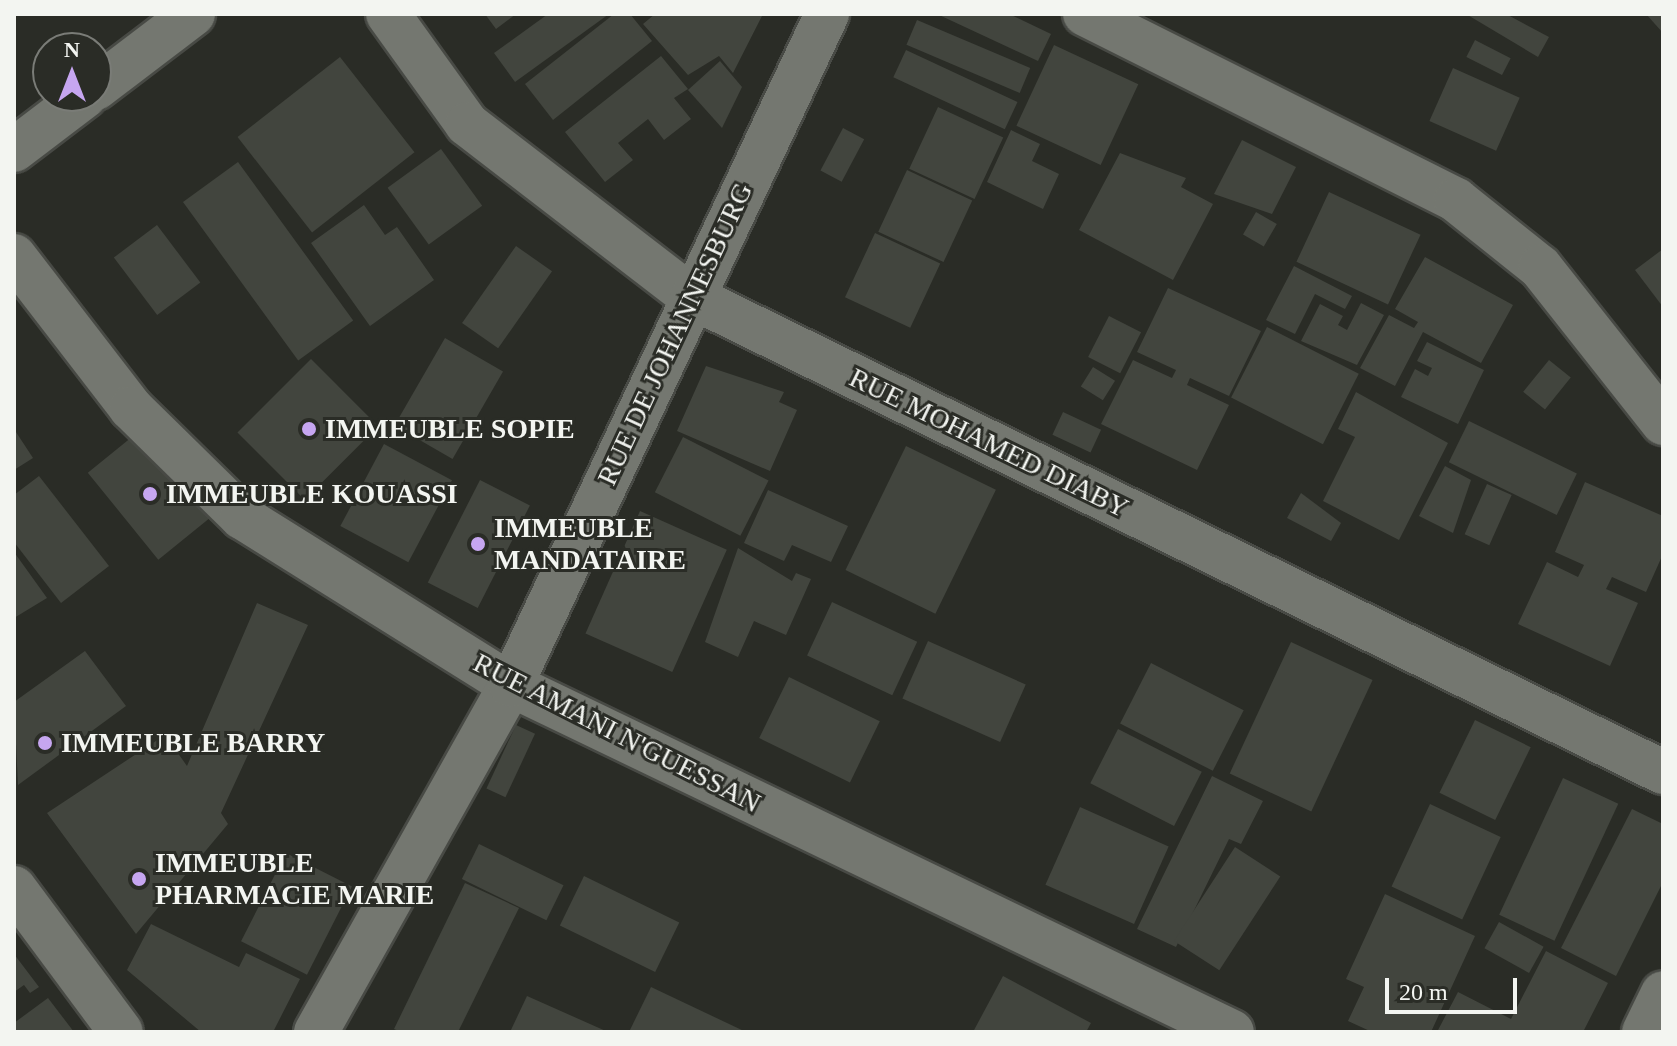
<!DOCTYPE html>
<style>
body{margin:0}
#map{position:relative;width:1677px;height:1046px;overflow:hidden;background:#2a2c26;font-family:Georgia,serif}
div>[style]{position:absolute}
[style*='--x']{left:calc(var(--x)*1px);top:calc(var(--y)*1px);width:calc(var(--w)*1px);rotate:calc(var(--a)*1deg)}
.building>*{inset:0;background:#42453e;transform-origin:0 0}
.roads{filter:drop-shadow(2px 0 #484a45) drop-shadow(-2px 0 #484a45) drop-shadow(0 2px #484a45) drop-shadow(0 -2px #484a45)}
.minor>*{height:44px;margin:-22px;padding:0 22px;transform-origin:22px;border-radius:22px;background:#747770}
.dots>*{width:22px;height:22px;translate:-50% -50%;box-sizing:border-box;border:4px solid #2a2c26;border-radius:50%}
span{translate:-50% -50%;white-space:nowrap;text-align:center;line-height:1.15;-webkit-text-stroke:6px #2a2c26;paint-order:stroke}
.street-label{font-size:28px;color:#f3f5f1}
.poi-label{font-size:28px;color:#f3f5f1;font-weight:700}
.left{translate:0 -50%;text-align:left}
.frame{position:absolute;inset:0;border:16px solid #f3f5f1;pointer-events:none}
.north{position:absolute;left:32px;top:32px;width:80px;height:80px;box-sizing:border-box;background:#2a2c26;border:2px solid #7a7c77;border-radius:50%;rotate:0deg;font-size:22px;font-weight:700;line-height:32px;text-align:center;color:#f3f5f1}
.north::after{content:'';display:block;margin:auto;width:28px;height:36px;background:#c6a6f0;clip-path:polygon(50% 0,100% 100%,50% 72%,0 100%)}
.scale{position:absolute;left:1385px;top:978px;width:132px;height:36px;box-sizing:border-box;border:4px solid #f3f5f1;border-top:0;padding-left:10px;font-size:24px;line-height:28px;white-space:nowrap;color:#f3f5f1;-webkit-text-stroke:6px #2a2c26;paint-order:stroke}
</style>
<div id="map">
<div class="building">
<div style="clip-path:polygon(485px 14px,516px 14px,496px 29px)"></div>
<div style="clip-path:polygon(548px 14px,609px 14px,515px 82px,494px 53px)"></div>
<div style="clip-path:polygon(614px 14px,630px 14px,652px 41px,553px 120px,525px 84px)"></div>
<div style="clip-path:polygon(655px 14px,763px 14px,733px 73px,719px 56px,688px 75px,643px 24px)"></div>
<div style="clip-path:polygon(937px 14px,1009px 14px,1051px 34px,1038px 61px)"></div>
<div style="clip-path:polygon(1466px 14px,1506px 14px,1549px 37px,1538px 57px)"></div>
<div style="clip-path:polygon(1646px 14px,1663px 14px,1663px 33px)"></div>
<div style="left:917px;top:20px;width:123px;height:27px;rotate:23deg"></div>
<div style="left:1475px;top:40px;width:40px;height:19px;rotate:27deg"></div>
<div style="left:1054px;top:45px;width:93px;height:89px;rotate:25deg"></div>
<div style="left:906px;top:50px;width:123px;height:30px;rotate:25deg"></div>
<div style="clip-path:polygon(661px 56px,688px 89px,674px 98px,691px 119px,664px 140px,648px 119px,618px 143px,633px 160px,605px 182px,565px 132px)"></div>
<div style="left:340px;top:57px;width:121px;height:130px;rotate:52deg"></div>
<div style="clip-path:polygon(720px 61px,742px 87px,722px 128px,688px 90px)"></div>
<div style="left:1453px;top:68px;width:73px;height:58px;rotate:24deg"></div>
<div style="left:938px;top:107px;width:72px;height:68px;rotate:25deg"></div>
<div style="left:843px;top:128px;width:24px;height:48px;rotate:28deg"></div>
<div style="clip-path:polygon(1011px 130px,1040px 144px,1032px 161px,1059px 174px,1043px 209px,987px 182px)"></div>
<div style="clip-path:polygon(1242px 140px,1296px 167px,1272px 214px,1214px 194px)"></div>
<div style="left:441px;top:149px;width:70px;height:66px;rotate:54deg"></div>
<div style="clip-path:polygon(1120px 153px,1186px 178px,1181px 187px,1213px 204px,1173px 280px,1079px 230px)"></div>
<div style="left:238px;top:162px;width:196px;height:68px;rotate:54deg"></div>
<div style="left:907px;top:170px;width:72px;height:68px;rotate:25deg"></div>
<div style="left:1329px;top:192px;width:101px;height:77px;rotate:25deg"></div>
<div style="clip-path:polygon(364px 205px,385px 235px,397px 227px,434px 280px,370px 326px,311px 243px)"></div>
<div style="left:1256px;top:212px;width:24px;height:26px;rotate:30deg"></div>
<div style="left:157px;top:225px;width:72px;height:54px;rotate:53deg"></div>
<div style="left:875px;top:233px;width:72px;height:71px;rotate:25deg"></div>
<div style="left:516px;top:246px;width:44px;height:94px;rotate:35deg"></div>
<div style="clip-path:polygon(1663px 249px,1663px 307px,1635px 270px)"></div>
<div style="clip-path:polygon(1425px 257px,1513px 305px,1481px 363px,1423px 332px,1395px 386px,1360px 368px,1389px 315px,1414px 328px,1418px 322px,1395px 309px)"></div>
<div style="clip-path:polygon(1294px 266px,1352px 296px,1345px 309px,1315px 294px,1295px 334px,1266px 320px)"></div>
<div style="clip-path:polygon(1168px 288px,1261px 331px,1229px 396px,1190px 378px,1187px 385px,1229px 405px,1197px 470px,1101px 424px,1133px 360px,1172px 378px,1176px 370px,1137px 352px)"></div>
<div style="clip-path:polygon(1361px 303px,1384px 315px,1357px 365px,1301px 341px,1320px 304px,1343px 316px,1338px 325px,1347px 330px)"></div>
<div style="left:1109px;top:316px;width:36px;height:46px;rotate:27deg"></div>
<div style="left:1267px;top:327px;width:103px;height:79px;rotate:27deg"></div>
<div style="left:445px;top:338px;width:67px;height:101px;rotate:30deg"></div>
<div style="clip-path:polygon(1427px 342px,1484px 370px,1458px 424px,1401px 397px,1415px 369px,1428px 376px,1432px 368px,1417px 361px)"></div>
<div style="left:311px;top:359px;width:95px;height:104px;rotate:45deg"></div>
<div style="left:1549px;top:360px;width:28px;height:41px;rotate:39deg"></div>
<div style="clip-path:polygon(706px 366px,784px 392px,779px 402px,797px 410px,770px 471px,677px 431px)"></div>
<div style="left:1093px;top:367px;width:26px;height:23px;rotate:32deg"></div>
<div style="clip-path:polygon(1356px 392px,1448px 443px,1399px 540px,1323px 501px,1355px 437px,1338px 429px)"></div>
<div style="left:1063px;top:412px;width:42px;height:25px;rotate:25deg"></div>
<div style="left:1469px;top:421px;width:120px;height:46px;rotate:26deg"></div>
<div style="left:143px;top:428px;width:112px;height:71px;rotate:51deg"></div>
<div style="clip-path:polygon(14px 429px,33px 458px,14px 470px)"></div>
<div style="left:683px;top:437px;width:96px;height:62px;rotate:27deg"></div>
<div style="left:384px;top:444px;width:77px;height:93px;rotate:28deg"></div>
<div style="left:906px;top:446px;width:100px;height:138px;rotate:26deg"></div>
<div style="clip-path:polygon(1445px 466px,1471px 480px,1453px 533px,1419px 516px)"></div>
<div style="clip-path:polygon(39px 476px,109px 566px,61px 603px,14px 542px,14px 495px)"></div>
<div style="left:480px;top:480px;width:56px;height:115px;rotate:27deg"></div>
<div style="clip-path:polygon(1585px 482px,1663px 516px,1663px 554px,1646px 592px,1612px 577px,1606px 589px,1638px 603px,1610px 666px,1518px 624px,1547px 562px,1578px 577px,1584px 565px,1555px 552px)"></div>
<div style="left:1487px;top:484px;width:27px;height:55px;rotate:24deg"></div>
<div style="clip-path:polygon(768px 490px,848px 526px,831px 562px,792px 545px,784px 561px,744px 543px)"></div>
<div style="clip-path:polygon(1301px 493px,1341px 523px,1331px 541px,1287px 518px)"></div>
<div style="left:640px;top:511px;width:95px;height:134px;rotate:24deg"></div>
<div style="clip-path:polygon(738px 548px,792px 581px,796px 573px,811px 579px,786px 635px,754px 621px,738px 657px,705px 642px)"></div>
<div style="clip-path:polygon(14px 552px,47px 598px,14px 618px)"></div>
<div style="left:832px;top:602px;width:94px;height:59px;rotate:25deg"></div>
<div style="clip-path:polygon(257px 603px,308px 625px,221px 813px,228px 824px,136px 934px,47px 813px,165px 735px,187px 766px)"></div>
<div style="left:928px;top:641px;width:107px;height:63px;rotate:24deg"></div>
<div style="left:1291px;top:642px;width:90px;height:145px;rotate:25deg"></div>
<div style="clip-path:polygon(85px 651px,126px 706px,18px 785px,14px 702px)"></div>
<div style="left:1151px;top:663px;width:104px;height:68px;rotate:27deg"></div>
<div style="left:789px;top:677px;width:101px;height:68px;rotate:26deg"></div>
<div style="left:1475px;top:720px;width:62px;height:81px;rotate:26deg"></div>
<div style="left:516px;top:725px;width:21px;height:70px;rotate:25deg"></div>
<div style="left:1118px;top:729px;width:94px;height:61px;rotate:27deg"></div>
<div style="clip-path:polygon(1212px 776px,1263px 801px,1241px 844px,1229px 839px,1176px 947px,1137px 929px)"></div>
<div style="left:1563px;top:778px;width:61px;height:151px;rotate:25deg"></div>
<div style="left:1430px;top:804px;width:78px;height:91px;rotate:25deg"></div>
<div style="left:1080px;top:807px;width:97px;height:85px;rotate:24deg"></div>
<div style="clip-path:polygon(1632px 809px,1663px 824px,1663px 882px,1616px 976px,1561px 948px)"></div>
<div style="left:479px;top:844px;width:94px;height:39px;rotate:26deg"></div>
<div style="left:1235px;top:847px;width:54px;height:112px;rotate:33deg"></div>
<div style="left:286px;top:853px;width:74px;height:99px;rotate:27deg"></div>
<div style="left:584px;top:876px;width:106px;height:55px;rotate:26deg"></div>
<div style="clip-path:polygon(465px 883px,519px 908px,458px 1032px,401px 1032px,394px 1029px)"></div>
<div style="clip-path:polygon(1385px 894px,1475px 936px,1431px 1032px,1372px 1032px,1348px 1021px,1364px 987px,1346px 979px)"></div>
<div style="left:1499px;top:922px;width:51px;height:30px;rotate:29deg"></div>
<div style="clip-path:polygon(151px 924px,239px 967px,246px 953px,300px 979px,273px 1032px,201px 1032px,127px 970px)"></div>
<div style="clip-path:polygon(1546px 951px,1608px 983px,1583px 1032px,1437px 1032px,1458px 992px,1511px 1019px)"></div>
<div style="clip-path:polygon(14px 954px,39px 987px,30px 993px,24px 985px,14px 992px)"></div>
<div style="clip-path:polygon(1003px 976px,1091px 1023px,1086px 1032px,973px 1032px)"></div>
<div style="clip-path:polygon(651px 987px,746px 1032px,629px 1032px)"></div>
<div style="clip-path:polygon(527px 996px,608px 1032px,510px 1032px)"></div>
<div style="clip-path:polygon(48px 998px,74px 1032px,14px 1032px,14px 1023px)"></div>
</div>
<div class="roads">
<div class="minor">
<div style="--x:388;--y:14;--w:135;--a:54.3"></div>
<div style="--x:467;--y:124;--w:284;--a:37.6"></div>
<div style="--x:692;--y:297;--w:1081;--a:26.07"></div>
<div style="--x:1085;--y:14;--w:415;--a:26.6"></div>
<div style="--x:1456;--y:200;--w:107;--a:38.6"></div>
<div style="--x:1540;--y:267;--w:199;--a:51.7"></div>
<div style="--x:96;--y:88;--w:122;--a:-37.3"></div>
<div style="--x:14;--y:150;--w:89;--a:-37.3"></div>
<div style="--x:14;--y:256;--w:192;--a:52.4"></div>
<div style="--x:131;--y:408;--w:156;--a:44.5"></div>
<div style="--x:242;--y:517;--w:317;--a:32"></div>
<div style="--x:511;--y:685;--w:800;--a:25.7"></div>
<div style="--x:14;--y:888;--w:179;--a:53.4"></div>
<div style="--x:316;--y:1032;--w:398;--a:-60.7"></div>
<div style="--x:511;--y:685;--w:742;--a:-64.78"></div>
<div style="--x:1644;--y:1032;--w:43;--a:-64"></div>
</div>
</div>
<div class="dots">
<div style="left:309px;top:429px;background:#c6a6f0"></div>
<div style="left:150px;top:494px;background:#c6a6f0"></div>
<div style="left:478px;top:544px;background:#c6a6f0"></div>
<div style="left:45px;top:743px;background:#c6a6f0"></div>
<div style="left:139px;top:879px;background:#c6a6f0"></div>
</div>
<div class="street-label">
<span style="left:675px;top:334px;rotate:-65deg">RUE DE JOHANNESBURG</span>
<span style="left:989px;top:443px;rotate:26deg">RUE MOHAMED DIABY</span>
<span style="left:617px;top:733px;rotate:27deg">RUE AMANI N'GUESSAN</span>
</div>
<div class="poi-label">
<span class="left" style="left:325px;top:429px">IMMEUBLE SOPIE</span>
<span class="left" style="left:166px;top:494px">IMMEUBLE KOUASSI</span>
<span class="left" style="left:494px;top:544px">IMMEUBLE<br>MANDATAIRE</span>
<span class="left" style="left:61px;top:743px">IMMEUBLE BARRY</span>
<span class="left" style="left:155px;top:879px">IMMEUBLE<br>PHARMACIE MARIE</span>
</div>
<div class="frame"></div>
<div class="north">N</div>
<div class="scale">20 m</div>
</div>
